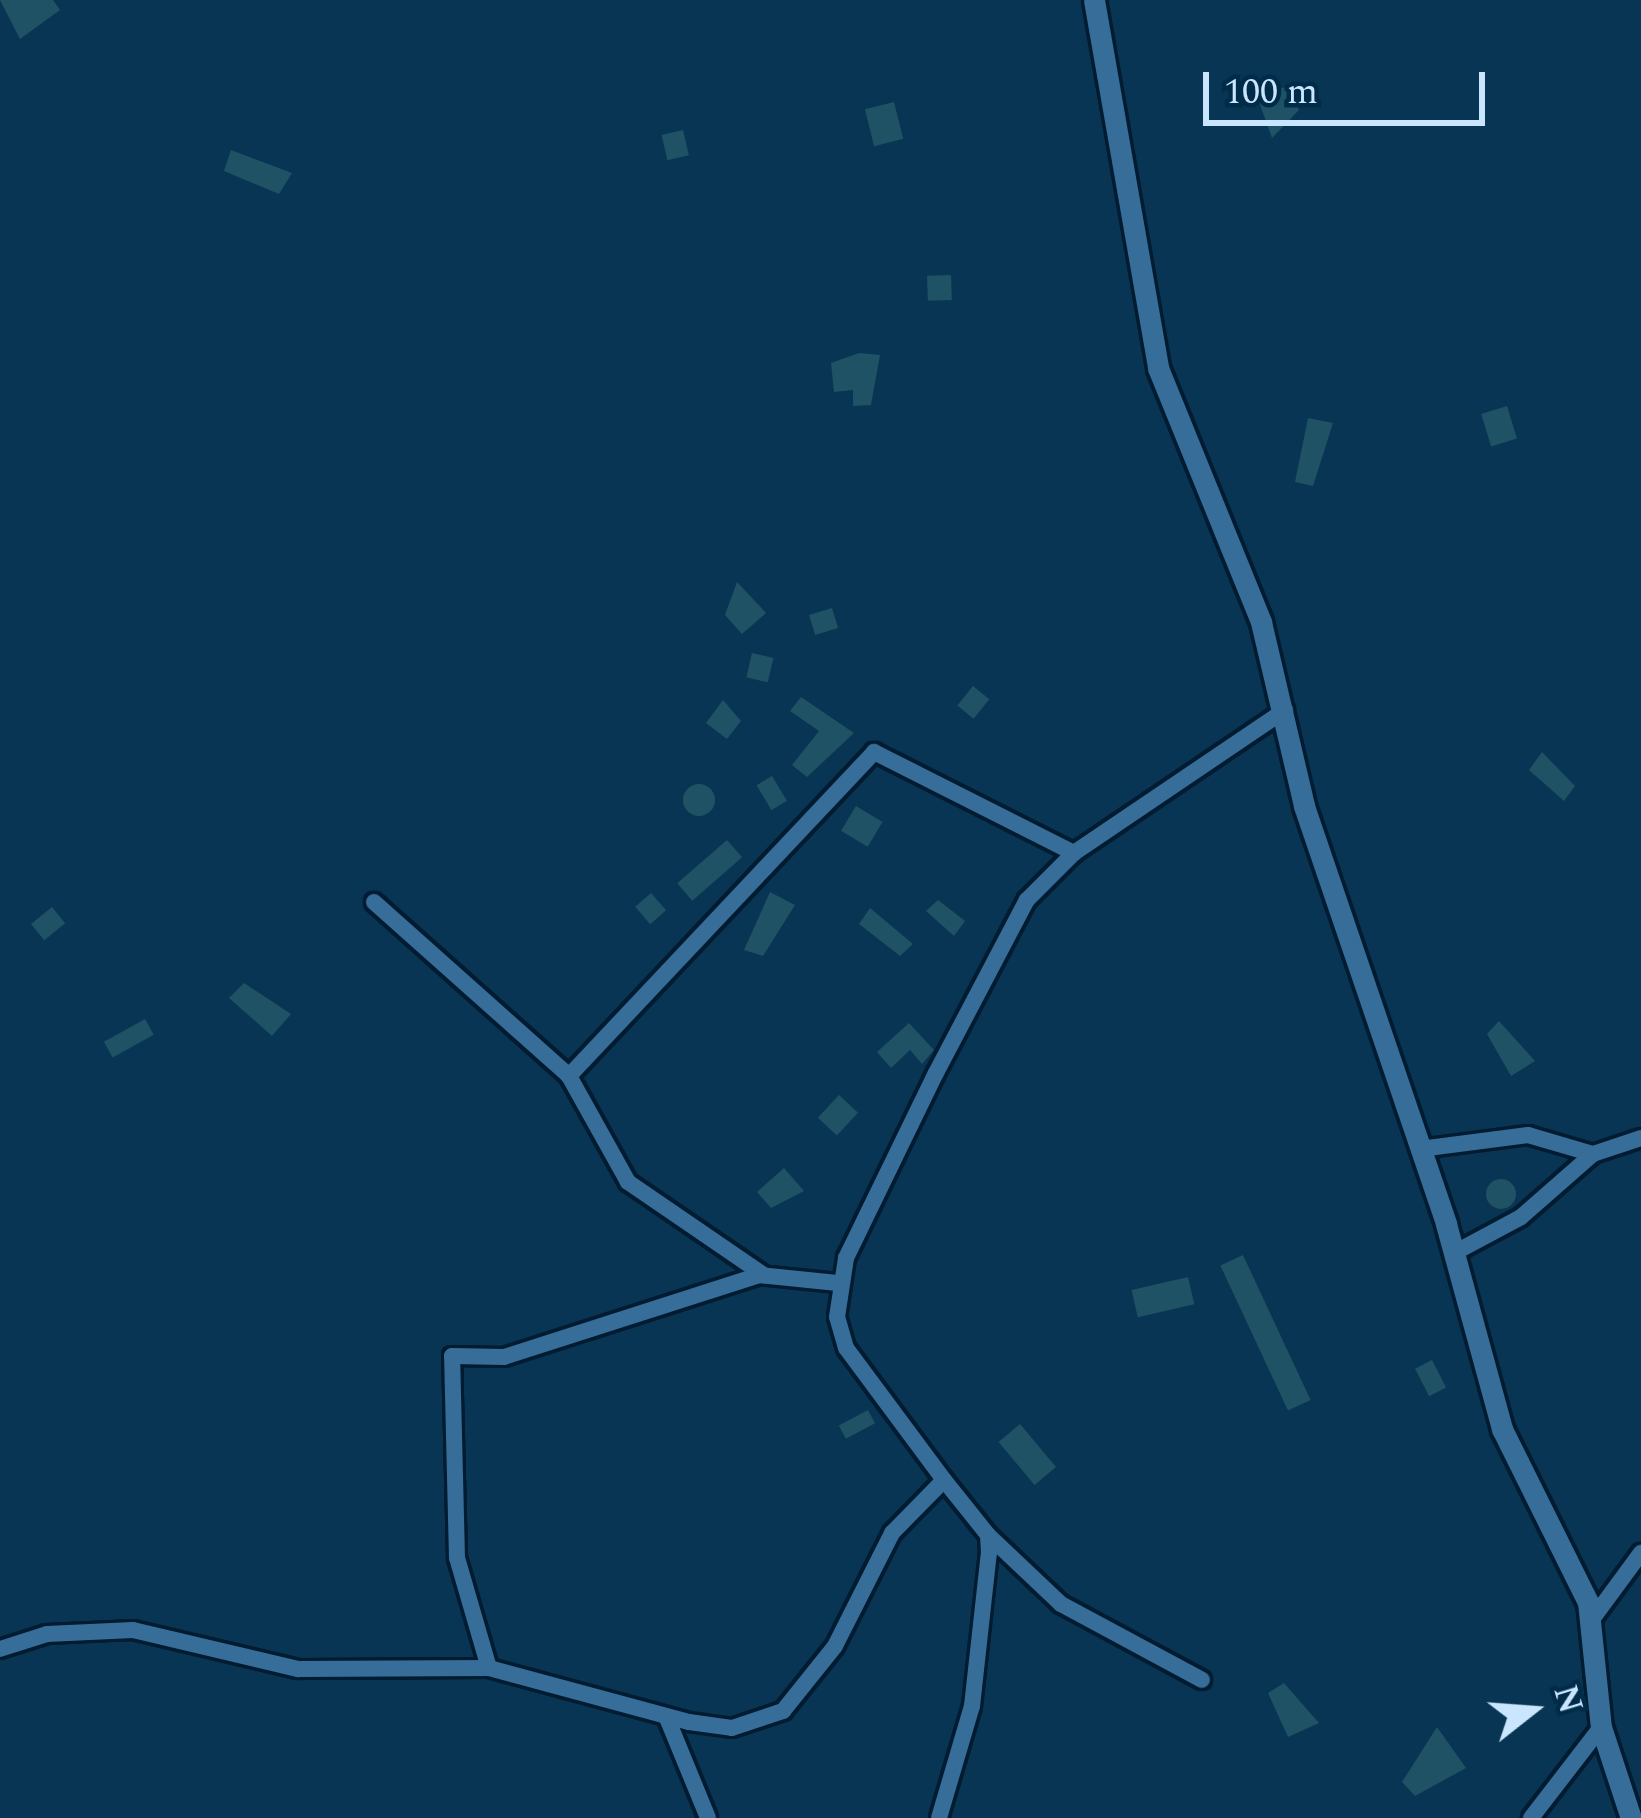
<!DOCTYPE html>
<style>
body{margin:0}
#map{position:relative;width:1641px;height:1818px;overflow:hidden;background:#093554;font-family:Spectral,serif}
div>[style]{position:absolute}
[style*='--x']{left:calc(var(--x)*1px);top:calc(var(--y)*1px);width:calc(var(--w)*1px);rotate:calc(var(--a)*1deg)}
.building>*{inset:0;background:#1e5264;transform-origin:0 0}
.round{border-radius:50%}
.roads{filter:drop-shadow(3px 0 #011c31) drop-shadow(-3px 0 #011c31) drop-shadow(0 3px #011c31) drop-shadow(0 -3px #011c31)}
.street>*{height:16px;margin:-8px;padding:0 8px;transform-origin:8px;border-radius:8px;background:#376d99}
.secondary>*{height:21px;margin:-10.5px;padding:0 10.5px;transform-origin:10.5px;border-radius:10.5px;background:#376d99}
span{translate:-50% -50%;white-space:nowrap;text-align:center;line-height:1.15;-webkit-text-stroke:9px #002b49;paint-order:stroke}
.north{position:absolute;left:1473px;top:1650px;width:120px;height:120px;-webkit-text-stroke:9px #002b49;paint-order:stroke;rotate:73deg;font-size:33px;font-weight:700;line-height:48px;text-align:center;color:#cae6fe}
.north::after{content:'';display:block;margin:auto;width:42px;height:54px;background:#cae6fe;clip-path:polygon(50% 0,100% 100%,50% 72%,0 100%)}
.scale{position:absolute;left:1203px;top:72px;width:282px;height:54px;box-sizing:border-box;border:6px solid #cae6fe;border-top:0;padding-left:15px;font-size:36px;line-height:42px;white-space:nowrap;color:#cae6fe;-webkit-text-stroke:9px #002b49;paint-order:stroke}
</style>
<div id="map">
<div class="building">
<div style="clip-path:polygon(0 0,53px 0,60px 10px,20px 39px)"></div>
<div style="clip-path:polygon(1289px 85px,1299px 110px,1272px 138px,1258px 99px)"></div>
<div style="left:894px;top:102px;width:38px;height:30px;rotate:76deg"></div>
<div style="left:683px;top:130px;width:26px;height:22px;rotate:77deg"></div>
<div style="clip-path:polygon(231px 150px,292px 173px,279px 194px,224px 171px)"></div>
<div style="left:951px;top:275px;width:25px;height:24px;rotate:88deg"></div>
<div style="clip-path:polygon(859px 353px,880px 355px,871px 405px,853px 406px,853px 390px,834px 392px,831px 363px)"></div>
<div style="left:1507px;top:406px;width:34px;height:27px;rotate:73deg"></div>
<div style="clip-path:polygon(1308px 418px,1333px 423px,1313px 486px,1295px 482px)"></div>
<div style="clip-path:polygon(737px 582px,766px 613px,742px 634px,725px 615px)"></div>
<div style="left:832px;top:608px;width:21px;height:24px;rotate:73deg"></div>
<div style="left:752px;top:653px;width:22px;height:25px;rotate:13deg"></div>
<div style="left:973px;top:686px;width:21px;height:25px;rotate:39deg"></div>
<div style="clip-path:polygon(801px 697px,854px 733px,807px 777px,792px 765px,819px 731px,790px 711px)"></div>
<div style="clip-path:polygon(723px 700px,741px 721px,727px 739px,706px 723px)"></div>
<div style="clip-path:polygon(1542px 752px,1575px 786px,1564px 801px,1529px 770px)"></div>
<div style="left:772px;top:776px;width:29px;height:18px;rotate:59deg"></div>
<div class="round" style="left:683px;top:784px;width:32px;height:32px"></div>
<div style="left:856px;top:806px;width:31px;height:29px;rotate:31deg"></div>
<div style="left:727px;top:840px;width:23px;height:66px;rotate:49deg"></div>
<div style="clip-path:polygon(770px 892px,795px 905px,763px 956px,744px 950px)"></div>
<div style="left:651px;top:893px;width:23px;height:21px;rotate:49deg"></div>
<div style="clip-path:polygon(938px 900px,965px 921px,954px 936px,926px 911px)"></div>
<div style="left:52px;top:907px;width:21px;height:27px;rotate:51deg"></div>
<div style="clip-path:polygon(870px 908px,913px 944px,900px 956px,859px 924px)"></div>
<div style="clip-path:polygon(244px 983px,291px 1014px,272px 1036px,229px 998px)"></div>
<div style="left:145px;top:1019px;width:18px;height:47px;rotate:61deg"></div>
<div style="clip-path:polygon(1499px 1021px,1535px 1061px,1511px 1076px,1487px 1034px)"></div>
<div style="clip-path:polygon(909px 1023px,934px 1050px,922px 1064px,910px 1050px,891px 1068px,877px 1052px)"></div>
<div style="left:839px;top:1095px;width:26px;height:31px;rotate:43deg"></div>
<div style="clip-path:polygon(784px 1168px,804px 1191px,771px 1208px,757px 1192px)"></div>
<div class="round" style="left:1486px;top:1179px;width:30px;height:30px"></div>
<div style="left:1243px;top:1255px;width:160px;height:25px;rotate:65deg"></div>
<div style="left:1188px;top:1277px;width:28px;height:58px;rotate:77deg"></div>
<div style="left:1432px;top:1360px;width:31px;height:19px;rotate:63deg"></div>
<div style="left:868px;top:1410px;width:15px;height:33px;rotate:62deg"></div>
<div style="left:1020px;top:1424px;width:56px;height:28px;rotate:50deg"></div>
<div style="clip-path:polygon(1284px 1683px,1319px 1723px,1288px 1737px,1268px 1693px)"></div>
<div style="clip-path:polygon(1437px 1727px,1466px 1768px,1415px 1796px,1402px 1782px)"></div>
</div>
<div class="roads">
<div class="street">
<div style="--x:374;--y:902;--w:261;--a:41.7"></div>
<div style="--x:569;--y:1076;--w:121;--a:60.9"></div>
<div style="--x:628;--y:1182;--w:165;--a:34.4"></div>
<div style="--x:569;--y:1076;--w:445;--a:-46.7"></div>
<div style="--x:874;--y:752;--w:224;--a:26.8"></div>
<div style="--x:1420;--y:1149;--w:109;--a:-7.4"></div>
<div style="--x:1528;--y:1135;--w:68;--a:16.3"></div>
<div style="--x:1454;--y:1253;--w:76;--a:-28.2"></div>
<div style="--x:1521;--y:1217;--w:96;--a:-41.2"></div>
<div style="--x:1593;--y:1154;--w:51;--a:-18.4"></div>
<div style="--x:988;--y:1535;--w:100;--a:43.4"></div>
<div style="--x:1061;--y:1604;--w:160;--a:28.3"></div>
<div style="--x:1593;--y:1618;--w:81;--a:-53.6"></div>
<div style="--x:0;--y:1649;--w:49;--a:-17.7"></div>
<div style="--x:47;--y:1634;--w:86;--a:-2.7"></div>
<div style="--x:133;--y:1630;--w:170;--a:13.3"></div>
<div style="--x:298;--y:1669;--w:191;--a:-0.3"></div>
<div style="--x:489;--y:1668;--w:207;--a:15.1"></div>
<div style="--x:689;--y:1722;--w:43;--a:7.9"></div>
<div style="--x:732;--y:1728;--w:54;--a:-18.4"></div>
<div style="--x:783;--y:1711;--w:83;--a:-51.3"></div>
<div style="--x:835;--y:1646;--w:127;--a:-63.2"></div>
<div style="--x:892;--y:1533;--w:74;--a:-45.5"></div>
<div style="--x:944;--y:1480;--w:164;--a:-126.6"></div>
<div style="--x:846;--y:1348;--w:32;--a:-106"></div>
<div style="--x:837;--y:1317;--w:60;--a:-81.3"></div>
<div style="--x:846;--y:1258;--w:206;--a:-64.1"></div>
<div style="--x:936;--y:1073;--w:195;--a:-62.3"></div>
<div style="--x:1027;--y:900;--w:66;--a:-45"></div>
<div style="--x:1074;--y:853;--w:255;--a:-34.1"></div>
<div style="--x:489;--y:1668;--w:115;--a:-106.2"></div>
<div style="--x:457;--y:1558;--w:202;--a:-91.4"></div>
<div style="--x:452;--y:1356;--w:52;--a:1.1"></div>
<div style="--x:504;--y:1357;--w:268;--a:-17.8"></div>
<div style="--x:759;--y:1275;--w:79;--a:5.8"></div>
<div style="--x:667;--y:1718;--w:108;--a:67.7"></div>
<div style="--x:939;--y:1818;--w:117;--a:-73.6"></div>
<div style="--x:972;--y:1706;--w:154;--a:-83.7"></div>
<div style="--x:989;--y:1553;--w:18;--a:-93"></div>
<div style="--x:988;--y:1535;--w:70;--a:-128.7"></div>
<div style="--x:1531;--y:1818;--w:115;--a:-52.4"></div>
</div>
<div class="secondary">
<div style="--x:1094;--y:0;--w:374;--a:80.1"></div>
<div style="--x:1158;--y:368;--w:274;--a:67.9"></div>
<div style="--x:1261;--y:622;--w:189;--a:76.8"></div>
<div style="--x:1304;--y:806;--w:441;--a:71.2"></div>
<div style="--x:1446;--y:1224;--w:213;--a:74.7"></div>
<div style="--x:1502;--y:1429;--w:193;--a:63.6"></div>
<div style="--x:1588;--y:1602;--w:126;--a:84.1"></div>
<div style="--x:1601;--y:1727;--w:96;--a:71.8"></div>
</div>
</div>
<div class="north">N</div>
<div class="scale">100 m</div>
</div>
